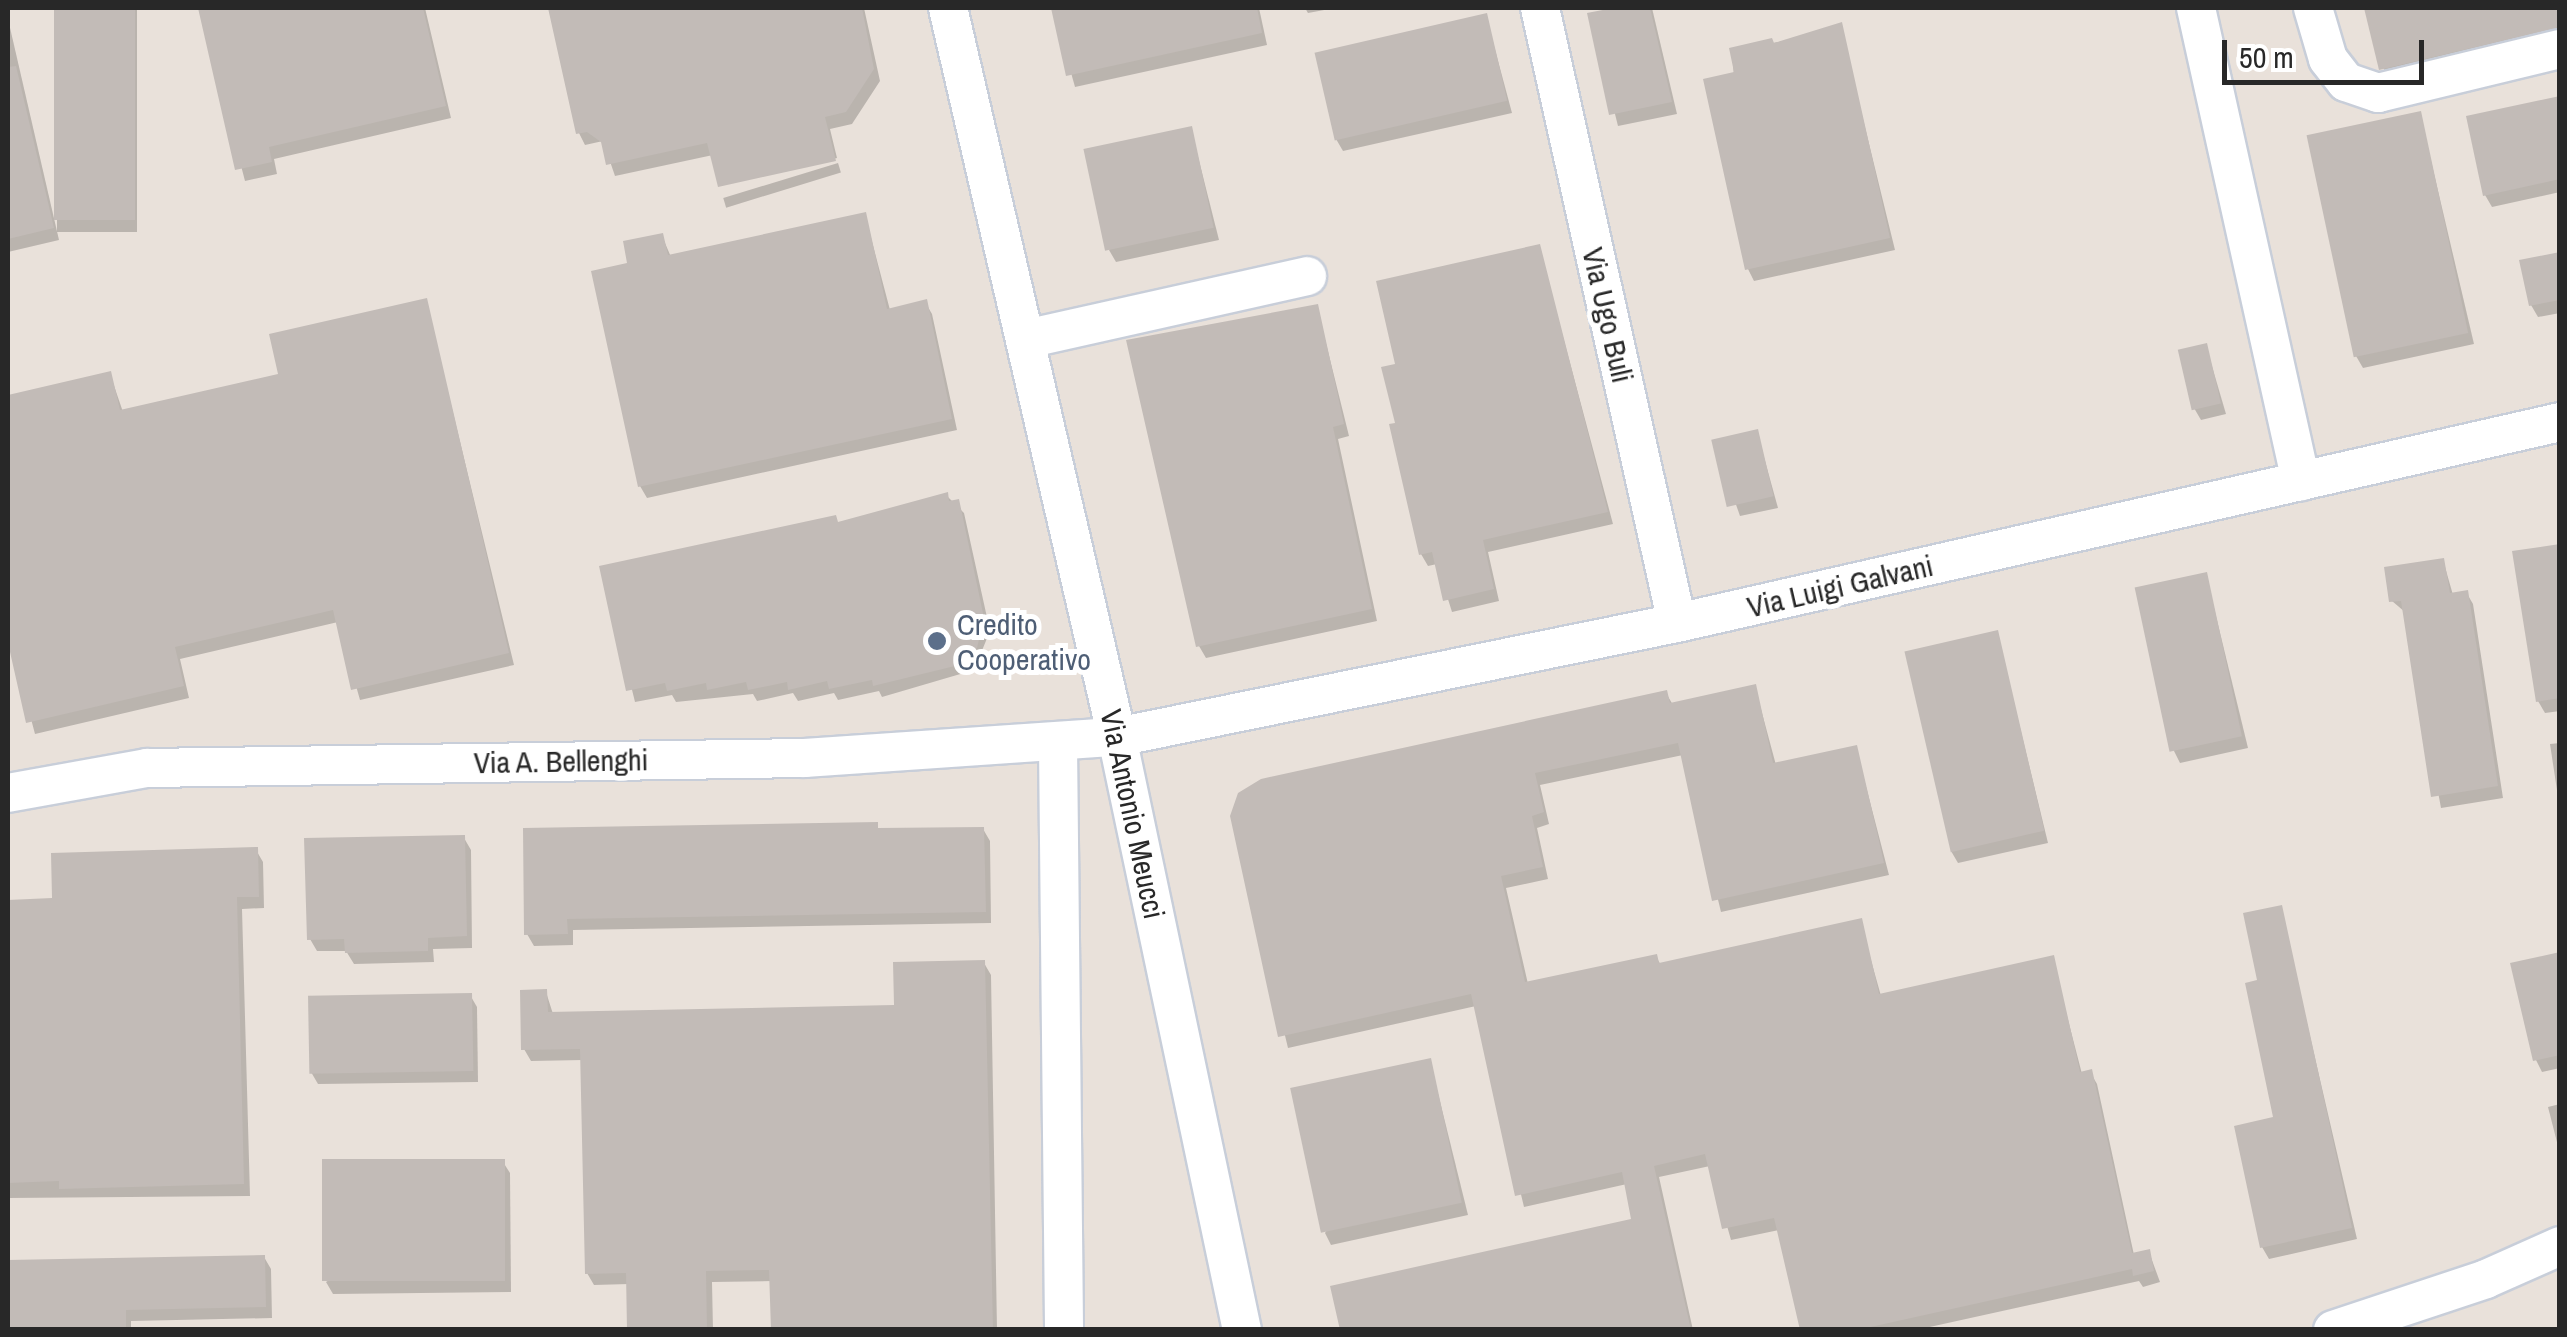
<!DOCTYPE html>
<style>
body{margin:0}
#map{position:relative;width:2567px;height:1337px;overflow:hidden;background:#e9e1da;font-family:"Archivo Narrow",sans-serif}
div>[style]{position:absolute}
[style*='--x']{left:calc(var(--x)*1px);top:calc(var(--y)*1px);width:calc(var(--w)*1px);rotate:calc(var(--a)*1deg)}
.shadow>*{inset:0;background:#0003;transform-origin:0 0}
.building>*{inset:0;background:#c2bbb7;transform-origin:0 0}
.roads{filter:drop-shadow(2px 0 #c8ced9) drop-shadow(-2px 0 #c8ced9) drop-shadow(0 2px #c8ced9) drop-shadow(0 -2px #c8ced9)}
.minor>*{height:38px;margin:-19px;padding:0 19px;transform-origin:19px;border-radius:19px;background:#fff}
.dots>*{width:28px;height:28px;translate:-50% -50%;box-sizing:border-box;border:5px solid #fff;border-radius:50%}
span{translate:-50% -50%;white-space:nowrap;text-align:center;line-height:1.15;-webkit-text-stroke:10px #fff;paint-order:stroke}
.street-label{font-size:30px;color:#282828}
.service-label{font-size:30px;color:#4e5e75}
.left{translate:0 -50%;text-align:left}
.frame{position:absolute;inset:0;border:10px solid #282828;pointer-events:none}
.scale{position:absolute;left:2222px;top:40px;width:202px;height:45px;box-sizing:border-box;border:5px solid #282828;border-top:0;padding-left:12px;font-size:30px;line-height:35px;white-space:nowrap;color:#282828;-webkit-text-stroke:8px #fff;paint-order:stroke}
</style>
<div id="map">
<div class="shadow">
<div style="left:57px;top:8px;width:80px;height:224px"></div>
<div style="clip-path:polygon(200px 8px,425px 8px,451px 118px,274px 159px,277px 174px,245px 181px)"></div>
<div style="clip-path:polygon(551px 8px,864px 8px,880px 81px,852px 124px,830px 129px,837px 158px,720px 184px,713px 155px,615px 176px,603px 141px,585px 145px,579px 133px)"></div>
<div style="clip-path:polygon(1053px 8px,1259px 8px,1267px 45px,1075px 87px)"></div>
<div style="clip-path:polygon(1305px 8px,1335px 8px,1308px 13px)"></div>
<div style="clip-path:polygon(1626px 8px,1652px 8px,1677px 114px,1618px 126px,1590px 15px)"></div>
<div style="clip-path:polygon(2367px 8px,2560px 8px,2560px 39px,2387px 80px)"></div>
<div style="clip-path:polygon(1486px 16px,1512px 113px,1343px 151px,1336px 139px)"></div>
<div style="clip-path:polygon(8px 19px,59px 240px,8px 252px)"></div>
<div style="clip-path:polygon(1840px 25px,1895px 250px,1754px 281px,1748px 269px,1732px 50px,1820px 35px)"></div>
<div style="clip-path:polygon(2560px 98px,2560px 192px,2492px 207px,2485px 195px)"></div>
<div style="clip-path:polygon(2420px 114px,2474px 344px,2363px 368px,2356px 356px)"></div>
<div style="clip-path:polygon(1191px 129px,1219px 240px,1116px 262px,1109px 250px)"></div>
<div style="left:838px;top:163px;width:10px;height:120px;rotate:73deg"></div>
<div style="clip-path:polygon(865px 215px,890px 310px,925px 302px,932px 314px,957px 430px,647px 498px,640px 486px,630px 265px,662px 236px,671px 257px)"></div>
<div style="clip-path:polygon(1539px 247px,1613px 524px,1488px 552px,1499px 601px,1452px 612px,1437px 564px,1428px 566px,1421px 554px,1398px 425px,1398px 366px)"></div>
<div style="clip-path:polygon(2560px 254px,2560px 313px,2538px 317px,2531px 305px)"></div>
<div style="clip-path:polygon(426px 301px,514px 665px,360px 700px,338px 622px,180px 659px,189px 698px,35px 734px,8px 632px,8px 397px,110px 374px,123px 412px,281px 375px)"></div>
<div style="clip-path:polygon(1317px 307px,1349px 436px,1338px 439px,1377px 621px,1206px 658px,1199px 646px)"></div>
<div style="clip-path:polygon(2206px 346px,2226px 414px,2201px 420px,2194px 408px)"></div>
<div style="clip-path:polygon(1757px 432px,1778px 508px,1740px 516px,1714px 442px)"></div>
<div style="clip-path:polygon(946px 495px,964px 513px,990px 631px,974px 670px,882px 697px,879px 691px,838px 700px,834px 693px,798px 701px,793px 693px,757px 701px,753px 694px,676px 702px,672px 695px,635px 702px,602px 568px,839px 524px)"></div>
<div style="clip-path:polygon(2560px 547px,2560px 711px,2545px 713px,2538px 701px)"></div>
<div style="clip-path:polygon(2443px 560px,2453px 595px,2466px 592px,2473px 604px,2503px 798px,2441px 808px,2405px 612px,2392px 601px)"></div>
<div style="clip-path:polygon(2206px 575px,2248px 748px,2180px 763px,2174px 751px)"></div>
<div style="clip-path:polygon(1997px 633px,2048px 843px,1958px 863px,1951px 851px)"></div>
<div style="clip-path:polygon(1755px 687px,1776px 765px,1856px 748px,1889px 875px,1721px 912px,1683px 755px,1540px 785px,1549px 824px,1537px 828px,1548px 879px,1506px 888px,1528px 984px,1656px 957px,1661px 965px,1860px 921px,1881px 996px,2052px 958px,2082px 1074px,2090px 1072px,2097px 1084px,2134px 1255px,2149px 1252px,2160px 1282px,2143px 1287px,2139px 1281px,1916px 1330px,1802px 1330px,1779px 1230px,1731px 1240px,1710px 1166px,1659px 1177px,1693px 1330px,1343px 1330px,1634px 1221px,1627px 1184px,1524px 1207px,1476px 1006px,1288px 1048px,1232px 816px,1666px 693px,1673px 705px)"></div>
<div style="clip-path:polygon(2560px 743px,2560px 810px,2550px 744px)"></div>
<div style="clip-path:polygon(983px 829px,990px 841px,991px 923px,573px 930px,573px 945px,534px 946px,527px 934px,525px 831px)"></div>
<div style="clip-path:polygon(464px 838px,471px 850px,472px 948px,433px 949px,434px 962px,354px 964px,346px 951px,317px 951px,310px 939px)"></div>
<div style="clip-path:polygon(256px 850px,263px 862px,264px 908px,242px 909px,250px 1196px,8px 1198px,8px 902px,54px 901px)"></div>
<div style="clip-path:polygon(2280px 907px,2357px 1239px,2269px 1259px,2262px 1247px,2276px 1119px,2260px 982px)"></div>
<div style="clip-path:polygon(2560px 954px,2560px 1068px,2542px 1072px,2536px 1060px)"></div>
<div style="clip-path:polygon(984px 963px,991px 975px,997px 1330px,772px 1330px,772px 1281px,712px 1282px,713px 1330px,629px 1330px,629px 1284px,594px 1285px,587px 1273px,583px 1060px,531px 1061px,524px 1049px,546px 992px,553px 1014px,897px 1008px)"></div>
<div style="clip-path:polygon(470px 995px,477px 1007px,478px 1082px,318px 1084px,311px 1072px)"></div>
<div style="clip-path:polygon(1430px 1061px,1468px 1215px,1331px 1245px,1325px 1233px)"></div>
<div style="clip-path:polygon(2560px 1104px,2560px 1154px,2548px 1107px)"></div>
<div style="clip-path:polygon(503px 1162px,510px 1173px,511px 1292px,333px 1294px,326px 1282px)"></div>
<div style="clip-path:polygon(264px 1257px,271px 1269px,272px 1318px,131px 1321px,131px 1330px,8px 1330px,8px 1263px)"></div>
</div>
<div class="building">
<div style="left:54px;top:8px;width:81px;height:212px"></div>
<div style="clip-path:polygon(198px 8px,423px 8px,446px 106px,269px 147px,272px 162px,235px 170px)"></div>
<div style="clip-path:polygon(548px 8px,862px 8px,874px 69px,846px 112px,825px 117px,836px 161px,718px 187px,707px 143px,606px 165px,601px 142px,587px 132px,576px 134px)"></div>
<div style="clip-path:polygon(1051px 8px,1257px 8px,1262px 33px,1066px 76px)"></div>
<div style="clip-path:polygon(1613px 8px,1650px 8px,1672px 102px,1609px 115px,1587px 13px)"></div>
<div style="clip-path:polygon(2364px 8px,2560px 8px,2560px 27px,2379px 70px)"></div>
<div style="left:1487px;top:13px;width:90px;height:177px;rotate:77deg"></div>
<div style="clip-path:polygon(1842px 22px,1890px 238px,1745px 270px,1703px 79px,1734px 72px,1729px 48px,1772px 38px,1774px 43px)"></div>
<div style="clip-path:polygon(16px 66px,54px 228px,8px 239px,8px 67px)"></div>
<div style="clip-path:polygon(2560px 96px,2560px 179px,2483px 196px,2466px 116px)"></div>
<div style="left:2421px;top:111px;width:227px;height:117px;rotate:78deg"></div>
<div style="left:1192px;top:126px;width:104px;height:111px;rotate:78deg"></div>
<div style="clip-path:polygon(866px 212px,887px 309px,927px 299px,952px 419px,638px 487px,591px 271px,627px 263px,623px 241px,663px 233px,668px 255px)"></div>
<div style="clip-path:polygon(1540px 244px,1608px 512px,1483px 540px,1494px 589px,1443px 601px,1432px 552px,1419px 555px,1389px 424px,1395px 423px,1381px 367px,1395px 364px,1376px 281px)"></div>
<div style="clip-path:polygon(2560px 252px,2560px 300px,2529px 306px,2519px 260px)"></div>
<div style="clip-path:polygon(427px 298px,509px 653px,351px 690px,333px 610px,175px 647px,184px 686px,26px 723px,8px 643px,8px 395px,111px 371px,120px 410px,278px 374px,269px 334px)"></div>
<div style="clip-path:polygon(1318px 304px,1344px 424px,1333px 427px,1372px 609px,1196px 647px,1126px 340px)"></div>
<div style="left:2207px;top:343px;width:62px;height:30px;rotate:77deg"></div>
<div style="left:1758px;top:429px;width:69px;height:48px;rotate:77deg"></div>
<div style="clip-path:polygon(948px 492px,949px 501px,959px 499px,984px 618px,977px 648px,959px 665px,873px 686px,872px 680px,829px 689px,827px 681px,788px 690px,787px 682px,748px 690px,746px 682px,707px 690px,706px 683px,667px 691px,665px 683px,626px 691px,599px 566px,836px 515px,838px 522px)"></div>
<div style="clip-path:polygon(2560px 544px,2560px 698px,2536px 702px,2512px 551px)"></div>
<div style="clip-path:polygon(2444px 558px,2450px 593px,2468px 590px,2498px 786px,2431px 797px,2401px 601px,2389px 602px,2384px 567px)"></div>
<div style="left:2207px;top:572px;width:168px;height:74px;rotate:78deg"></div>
<div style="left:1998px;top:630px;width:206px;height:96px;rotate:77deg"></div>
<div style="clip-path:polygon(1756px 684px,1773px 763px,1857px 745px,1884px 863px,1712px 901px,1678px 743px,1535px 773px,1544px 812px,1532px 816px,1543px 867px,1501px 876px,1525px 982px,1657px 954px,1659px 963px,1862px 918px,1879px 994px,2054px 955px,2080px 1072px,2092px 1069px,2132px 1253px,2150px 1249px,2154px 1271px,2133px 1276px,2132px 1269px,1857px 1330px,1800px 1330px,1774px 1218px,1722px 1229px,1705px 1154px,1654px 1166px,1691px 1330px,1340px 1330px,1330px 1286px,1631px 1219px,1622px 1172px,1515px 1196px,1471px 994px,1278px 1037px,1230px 816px,1238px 793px,1261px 779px,1667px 690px,1670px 703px)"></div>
<div style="clip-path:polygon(878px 822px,878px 828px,984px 827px,986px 912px,567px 919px,568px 934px,524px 935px,523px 828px)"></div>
<div style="clip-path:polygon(465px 835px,467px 936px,428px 938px,428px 951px,345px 953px,344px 939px,307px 940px,304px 838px)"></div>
<div style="clip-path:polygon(258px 847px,259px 897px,237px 897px,244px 1184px,59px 1189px,59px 1181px,8px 1183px,8px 900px,52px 898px,51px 853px)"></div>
<div style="clip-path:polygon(2282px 905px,2352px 1228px,2260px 1248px,2234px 1126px,2273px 1117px,2245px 983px,2257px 980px,2243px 913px)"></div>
<div style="clip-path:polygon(2560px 952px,2560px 1055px,2533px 1061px,2510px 963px)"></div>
<div style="clip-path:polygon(985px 960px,993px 1330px,771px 1330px,769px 1270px,706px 1271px,707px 1330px,627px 1330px,626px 1273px,585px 1274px,580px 1049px,521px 1050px,520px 990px,547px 989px,548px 1012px,894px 1005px,893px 962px)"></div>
<div style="left:472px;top:993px;width:78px;height:164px;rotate:89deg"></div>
<div style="left:1431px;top:1058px;width:148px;height:144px;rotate:78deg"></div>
<div style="left:505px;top:1159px;width:122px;height:183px;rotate:90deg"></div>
<div style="clip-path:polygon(265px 1255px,266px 1307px,126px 1310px,126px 1330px,8px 1330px,8px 1260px)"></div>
</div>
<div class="roads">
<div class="minor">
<div style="--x:948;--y:8;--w:748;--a:76.95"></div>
<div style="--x:1117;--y:737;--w:606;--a:78.1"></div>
<div style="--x:1540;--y:8;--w:630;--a:77.44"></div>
<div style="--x:2196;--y:8;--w:485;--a:77.5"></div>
<div style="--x:2313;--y:8;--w:53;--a:73.6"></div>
<div style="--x:2328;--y:59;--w:29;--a:52"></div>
<div style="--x:2346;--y:82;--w:34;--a:19"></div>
<div style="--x:2378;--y:93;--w:187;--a:-13.6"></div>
<div style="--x:1026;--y:339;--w:288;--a:-12.6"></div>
<div style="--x:1058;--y:744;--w:586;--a:89.41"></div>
<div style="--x:8;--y:793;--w:141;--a:-10.2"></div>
<div style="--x:147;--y:768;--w:658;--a:-0.87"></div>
<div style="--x:805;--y:758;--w:313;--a:-3.9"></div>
<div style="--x:1117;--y:737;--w:571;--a:-11.51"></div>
<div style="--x:1677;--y:623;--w:906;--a:-12.82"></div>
<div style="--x:2333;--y:1330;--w:161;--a:-18.4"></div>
<div style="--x:2486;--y:1279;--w:81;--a:-24"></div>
</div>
</div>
<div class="dots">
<div style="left:937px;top:641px;background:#5c6f8a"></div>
</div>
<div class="street-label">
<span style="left:1608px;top:315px;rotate:77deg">Via Ugo Buli</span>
<span style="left:1840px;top:586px;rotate:-13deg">Via Luigi Galvani</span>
<span style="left:561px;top:761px;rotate:-1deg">Via A. Bellenghi</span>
<span style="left:1133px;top:814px;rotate:78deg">Via Antonio Meucci</span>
</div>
<div class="service-label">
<span class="left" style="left:957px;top:641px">Credito<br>Cooperativo</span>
</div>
<div class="frame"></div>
<div class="scale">50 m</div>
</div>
